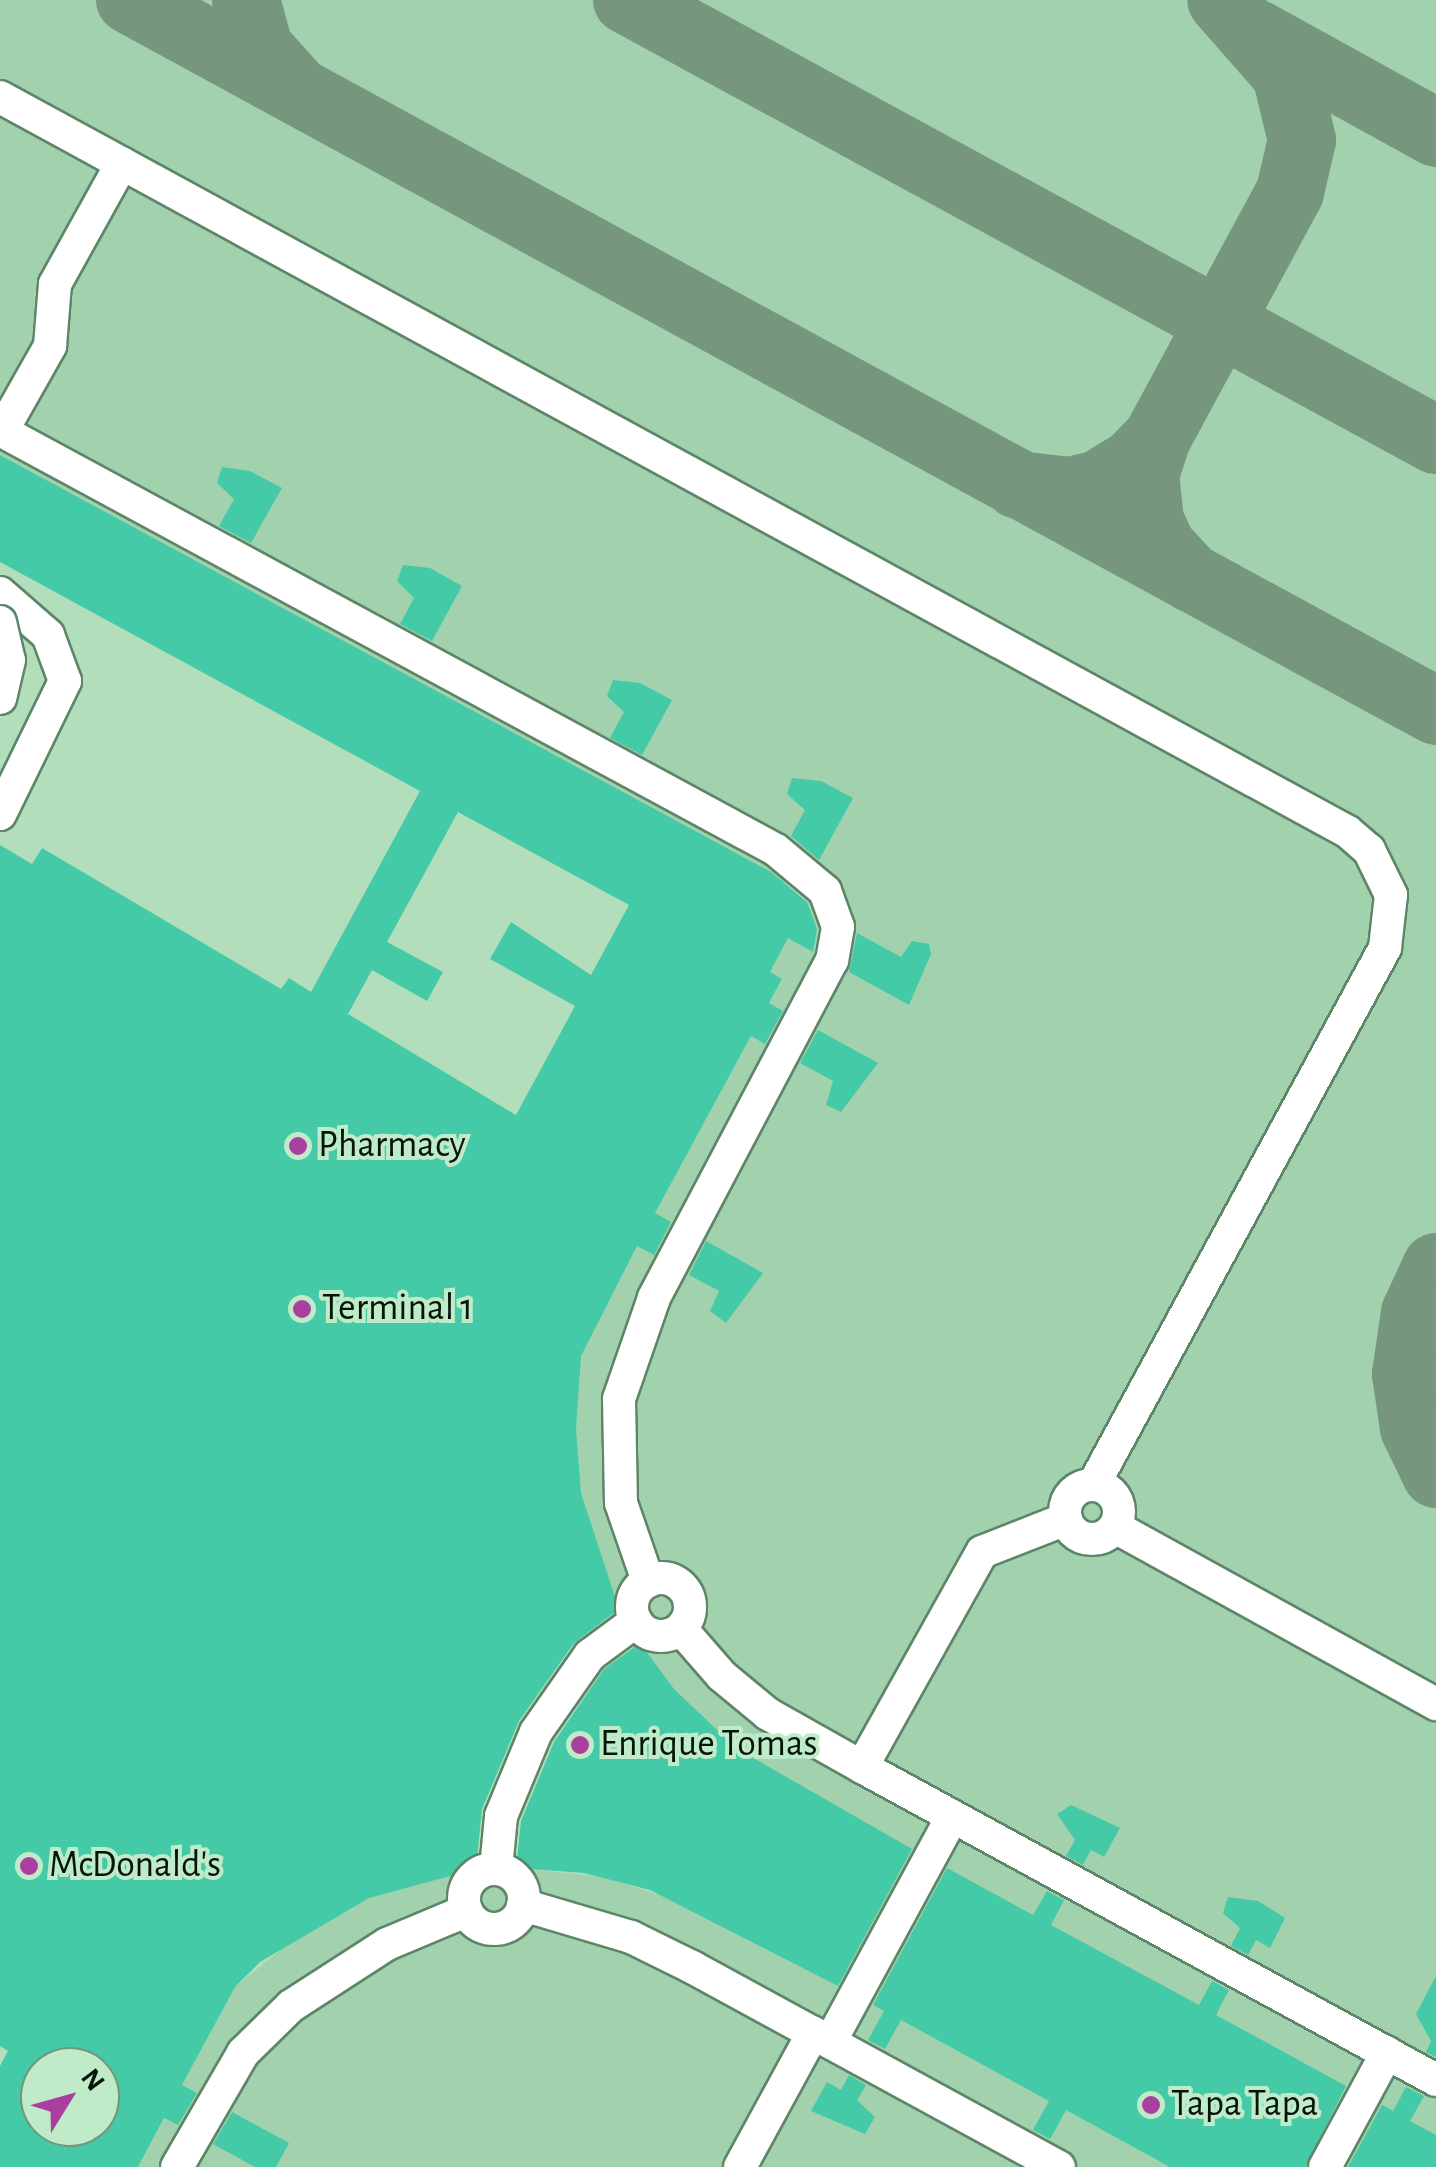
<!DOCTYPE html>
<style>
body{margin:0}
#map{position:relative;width:1436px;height:2167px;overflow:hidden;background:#b3debc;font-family:"Alegreya Sans",sans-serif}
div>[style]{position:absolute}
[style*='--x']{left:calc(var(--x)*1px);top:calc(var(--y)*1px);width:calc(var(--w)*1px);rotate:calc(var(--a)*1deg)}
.built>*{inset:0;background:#a2d2ad}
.taxiway>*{height:68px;margin:-34px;padding:0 34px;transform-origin:34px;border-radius:34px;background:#76967d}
.building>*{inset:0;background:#44caa6}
.roads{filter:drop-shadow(2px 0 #5d8567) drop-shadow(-2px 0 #5d8567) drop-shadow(0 2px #5d8567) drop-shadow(0 -2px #5d8567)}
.minor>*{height:32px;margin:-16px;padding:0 16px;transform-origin:16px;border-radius:16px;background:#fff}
.minor>.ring{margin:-16px;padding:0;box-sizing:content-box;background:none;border:32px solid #fff;border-radius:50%}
.bridges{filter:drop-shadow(2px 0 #5d8567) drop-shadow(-2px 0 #5d8567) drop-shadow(0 2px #5d8567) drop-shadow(0 -2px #5d8567)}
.minor-bridge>*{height:32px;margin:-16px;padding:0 16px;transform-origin:16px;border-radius:16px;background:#fff}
.dots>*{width:28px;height:28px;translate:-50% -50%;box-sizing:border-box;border:5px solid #bfebc9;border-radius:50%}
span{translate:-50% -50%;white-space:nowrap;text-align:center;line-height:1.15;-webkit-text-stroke:8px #bfebc9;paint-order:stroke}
.poi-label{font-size:38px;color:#06150a}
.left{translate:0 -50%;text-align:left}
.north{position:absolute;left:20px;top:2047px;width:100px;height:100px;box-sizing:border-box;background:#bfebc9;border:2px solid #75957d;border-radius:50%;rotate:53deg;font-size:28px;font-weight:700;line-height:40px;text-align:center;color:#06150a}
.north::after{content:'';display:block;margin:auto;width:35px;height:45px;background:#aa3fa0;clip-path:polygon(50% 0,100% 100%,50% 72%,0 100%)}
</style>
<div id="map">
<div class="built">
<div style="clip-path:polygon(0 0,1436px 0,1436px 2167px,138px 2167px,235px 1987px,302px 1933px,369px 1898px,448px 1873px,521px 1868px,604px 1877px,672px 1899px,709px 1753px,552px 1536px,565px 1376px,782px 980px,770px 972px,810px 897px,0 455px)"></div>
</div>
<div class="taxiway">
<div style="--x:130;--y:0;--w:1487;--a:28.56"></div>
<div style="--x:246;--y:0;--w:50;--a:74.8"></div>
<div style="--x:259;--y:48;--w:54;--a:48"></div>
<div style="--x:627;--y:0;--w:921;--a:28.54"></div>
<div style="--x:1257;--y:34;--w:205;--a:28.9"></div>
<div style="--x:1157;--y:438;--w:280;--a:-61.6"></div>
<div style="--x:1290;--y:192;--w:53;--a:-77"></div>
<div style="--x:1302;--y:140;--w:68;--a:-103.6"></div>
<div style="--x:1286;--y:74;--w:98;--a:-131.3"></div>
<div style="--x:1018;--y:485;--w:52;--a:6.6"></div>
<div style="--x:1070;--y:491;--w:28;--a:-13"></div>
<div style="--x:1097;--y:485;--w:42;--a:-31.4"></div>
<div style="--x:1133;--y:463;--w:35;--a:-46"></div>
<div style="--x:1157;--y:438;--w:38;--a:108"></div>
<div style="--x:1145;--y:474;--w:47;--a:83.9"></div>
<div style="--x:1150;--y:521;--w:29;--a:65"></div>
<div style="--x:1162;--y:547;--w:42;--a:46.9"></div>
<div style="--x:1436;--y:1267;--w:51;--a:114.5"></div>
<div style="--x:1415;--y:1313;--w:62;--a:98.4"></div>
<div style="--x:1406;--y:1374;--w:55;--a:81.6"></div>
<div style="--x:1414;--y:1428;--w:51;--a:64.4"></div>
</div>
<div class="building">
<div style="clip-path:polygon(evenodd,0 455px,771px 872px,807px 902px,817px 929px,813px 952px,788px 938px,770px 972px,782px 979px,769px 1003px,783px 1011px,765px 1044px,751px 1036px,655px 1213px,671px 1222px,654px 1255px,637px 1246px,581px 1356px,576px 1429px,581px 1493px,619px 1609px,574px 1643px,519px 1721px,482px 1809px,476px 1869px,369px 1898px,260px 1962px,235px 1987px,182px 2085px,197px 2093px,178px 2125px,164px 2118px,138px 2167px,0 2167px,0 2066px,8px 2051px,0 2046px,0 845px,32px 864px,42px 848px,281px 989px,289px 978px,311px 992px,420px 791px,0 562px,0 455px,458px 812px,629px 905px,591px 975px,511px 922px,490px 959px,575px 1006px,516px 1115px,348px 1014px,372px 970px,427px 1001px,443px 972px,387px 942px,458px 812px,0 455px,40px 2067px,100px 2067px,100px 2127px,40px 2127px,40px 2067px)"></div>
<div style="clip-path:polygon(222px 467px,250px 471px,282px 488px,251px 543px,219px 526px,234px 499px,217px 483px)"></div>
<div style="clip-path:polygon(403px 565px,430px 568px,462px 586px,432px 641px,400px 624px,414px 598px,397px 581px)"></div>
<div style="clip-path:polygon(613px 680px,640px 683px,672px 700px,642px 755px,610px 738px,624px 712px,607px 696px)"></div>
<div style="clip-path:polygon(792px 778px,821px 781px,853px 798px,819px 860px,791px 836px,805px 810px,787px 794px)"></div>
<div style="clip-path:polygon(857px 933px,901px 957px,912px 941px,929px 944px,931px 954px,909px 1005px,849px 972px)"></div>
<div style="clip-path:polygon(818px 1030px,878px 1063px,841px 1112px,826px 1105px,833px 1081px,800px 1063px)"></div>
<div style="clip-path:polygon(706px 1241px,763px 1273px,726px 1323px,710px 1311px,719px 1291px,689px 1275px)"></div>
<div style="clip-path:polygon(640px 1643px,674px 1689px,736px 1748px,912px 1849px,838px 1986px,650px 1890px,584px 1873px,516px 1868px,521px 1821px,554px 1742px,604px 1669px)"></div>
<div style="clip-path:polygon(1071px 1805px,1120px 1828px,1104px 1857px,1091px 1850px,1083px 1865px,1066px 1856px,1075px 1840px,1057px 1814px)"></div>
<div style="clip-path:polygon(947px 1868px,1033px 1915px,1047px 1891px,1064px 1900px,1051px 1925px,1199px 2005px,1212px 1981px,1229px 1990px,1216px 2015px,1346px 2086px,1305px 2167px,1170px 2167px,1066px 2110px,1050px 2139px,1033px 2130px,1049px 2101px,901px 2020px,885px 2049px,868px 2040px,884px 2011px,873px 2005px)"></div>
<div style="clip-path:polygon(1228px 1897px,1258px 1901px,1285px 1918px,1270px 1948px,1256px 1940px,1248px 1955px,1231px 1946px,1240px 1928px,1223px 1913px)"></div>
<div style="clip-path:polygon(1436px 1976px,1436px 2057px,1426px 2052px,1431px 2041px,1416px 2014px)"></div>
<div style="clip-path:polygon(849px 2075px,866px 2085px,857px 2100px,875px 2117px,865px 2134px,811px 2111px,827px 2082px,841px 2090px)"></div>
<div style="clip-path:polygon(1406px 2087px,1424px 2096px,1410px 2121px,1436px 2135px,1436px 2167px,1348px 2167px,1382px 2105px,1393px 2111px)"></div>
<div style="clip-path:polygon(232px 2112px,289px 2143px,276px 2167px,255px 2167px,213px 2144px)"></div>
</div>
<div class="roads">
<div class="minor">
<div style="--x:0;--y:97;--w:1535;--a:28.6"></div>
<div style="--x:1348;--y:832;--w:28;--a:41"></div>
<div style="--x:1369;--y:850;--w:50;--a:63.9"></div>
<div style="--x:1391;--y:895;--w:53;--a:96.5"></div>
<div style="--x:1385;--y:948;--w:610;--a:118.5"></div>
<div style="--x:0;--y:430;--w:882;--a:28.42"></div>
<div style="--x:776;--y:850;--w:64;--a:39.9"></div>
<div style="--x:825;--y:891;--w:38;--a:70"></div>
<div style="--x:838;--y:927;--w:34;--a:100"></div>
<div style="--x:832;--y:960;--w:382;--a:117.8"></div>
<div style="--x:654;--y:1298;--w:107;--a:109.1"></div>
<div style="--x:619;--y:1399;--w:104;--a:88.9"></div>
<div style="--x:621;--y:1503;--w:83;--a:70.9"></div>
<div style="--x:2;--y:431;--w:98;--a:-60.5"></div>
<div style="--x:50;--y:346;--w:62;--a:-85.4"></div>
<div style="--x:55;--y:284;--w:138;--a:-61"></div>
<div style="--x:0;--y:593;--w:64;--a:41.2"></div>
<div style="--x:48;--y:635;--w:49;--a:69.7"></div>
<div style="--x:65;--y:681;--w:148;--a:116"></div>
<div class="ring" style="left:1065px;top:1485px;width:22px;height:22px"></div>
<div style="--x:1066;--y:1519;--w:90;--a:158.6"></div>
<div style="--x:982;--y:1552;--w:246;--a:119.2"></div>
<div style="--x:862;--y:1767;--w:654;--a:28.6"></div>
<div style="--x:1115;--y:1527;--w:367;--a:28.9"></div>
<div class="ring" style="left:632px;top:1578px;width:26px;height:26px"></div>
<div style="--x:681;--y:1629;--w:62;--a:48.9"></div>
<div style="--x:722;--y:1676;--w:60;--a:39.6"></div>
<div style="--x:768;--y:1714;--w:108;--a:29.4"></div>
<div style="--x:496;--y:1869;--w:53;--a:-84.6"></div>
<div style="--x:501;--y:1816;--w:91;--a:-67.4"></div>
<div style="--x:536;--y:1732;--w:94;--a:-55"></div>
<div style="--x:590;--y:1655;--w:57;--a:-36.5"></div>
<div class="ring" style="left:464px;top:1869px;width:28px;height:28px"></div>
<div style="--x:523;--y:1905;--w:113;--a:16.5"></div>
<div style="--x:631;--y:1937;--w:68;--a:26.2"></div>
<div style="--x:692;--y:1967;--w:418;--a:28.6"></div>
<div style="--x:830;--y:2042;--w:256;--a:-61.5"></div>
<div style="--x:177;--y:2167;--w:132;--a:-59.9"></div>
<div style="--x:243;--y:2053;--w:67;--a:-44.4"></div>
<div style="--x:291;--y:2006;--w:114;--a:-32.9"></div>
<div style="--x:387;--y:1944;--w:86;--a:-22.7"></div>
<div style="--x:740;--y:2167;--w:153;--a:-61.4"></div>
<div style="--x:1325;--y:2167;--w:130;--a:-61.5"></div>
</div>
</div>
<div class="bridges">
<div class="minor-bridge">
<div style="--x:0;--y:622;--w:39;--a:77"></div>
<div style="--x:9;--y:660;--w:39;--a:103"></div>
</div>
</div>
<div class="dots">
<div style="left:298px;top:1146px;background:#aa3fa0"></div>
<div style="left:302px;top:1309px;background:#aa3fa0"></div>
<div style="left:580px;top:1745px;background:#aa3fa0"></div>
<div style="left:29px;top:1866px;background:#aa3fa0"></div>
<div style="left:1151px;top:2105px;background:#aa3fa0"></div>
</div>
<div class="poi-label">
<span class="left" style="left:318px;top:1146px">Pharmacy</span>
<span class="left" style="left:322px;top:1309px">Terminal 1</span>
<span class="left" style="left:600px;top:1745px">Enrique Tomas</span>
<span class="left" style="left:49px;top:1866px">McDonald's</span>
<span class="left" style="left:1171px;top:2105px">Tapa Tapa</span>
</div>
<div class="north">N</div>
</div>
